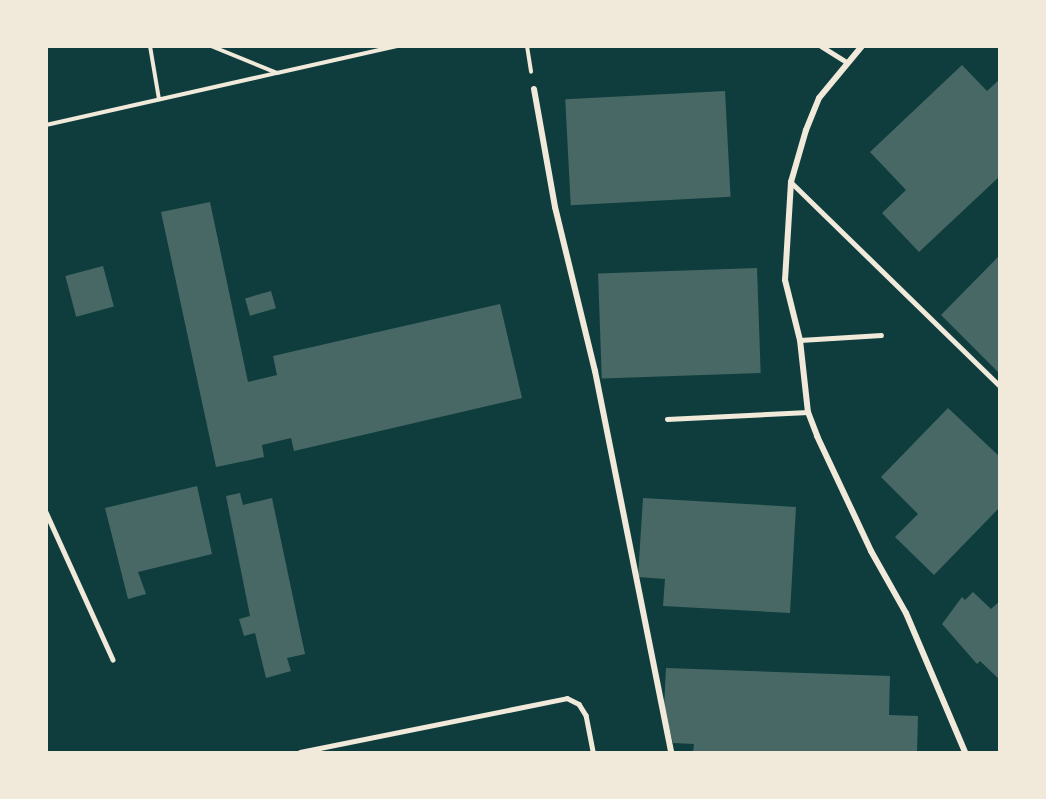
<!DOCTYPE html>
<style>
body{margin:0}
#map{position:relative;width:1046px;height:799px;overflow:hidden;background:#0f3d3e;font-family:"Golos Text",sans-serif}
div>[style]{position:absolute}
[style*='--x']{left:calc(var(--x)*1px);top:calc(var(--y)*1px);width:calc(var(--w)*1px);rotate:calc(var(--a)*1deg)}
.building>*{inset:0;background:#486865;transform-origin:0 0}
.path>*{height:4px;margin:-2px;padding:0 2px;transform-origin:2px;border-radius:2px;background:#f1e9da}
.service>*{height:4.5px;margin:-2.25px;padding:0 2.25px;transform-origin:2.25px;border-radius:2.25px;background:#f1e9da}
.minor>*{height:6px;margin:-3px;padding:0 3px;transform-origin:3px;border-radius:3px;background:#f1e9da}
span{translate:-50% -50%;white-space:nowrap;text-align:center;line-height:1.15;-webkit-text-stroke:6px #f1e9da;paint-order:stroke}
.frame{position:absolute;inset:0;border:48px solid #f1e9da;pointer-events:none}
</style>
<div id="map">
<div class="building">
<div style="clip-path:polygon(962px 65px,987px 91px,1000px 79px,1000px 176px,919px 252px,882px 213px,906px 190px,870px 152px)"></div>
<div style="left:725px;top:91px;width:106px;height:160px;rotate:87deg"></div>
<div style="clip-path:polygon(210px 202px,248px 382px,277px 375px,273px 356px,500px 304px,522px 398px,294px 451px,291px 438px,262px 445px,264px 457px,216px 467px,161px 212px)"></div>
<div style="clip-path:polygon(1000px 255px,1000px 374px,941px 315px)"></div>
<div style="left:103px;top:266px;width:42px;height:39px;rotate:75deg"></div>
<div style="left:757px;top:268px;width:105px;height:159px;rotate:88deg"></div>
<div style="left:271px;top:291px;width:18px;height:27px;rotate:74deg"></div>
<div style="clip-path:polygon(948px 408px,1000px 457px,1000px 507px,934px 575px,895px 537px,918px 514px,881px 477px)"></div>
<div style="clip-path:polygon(197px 486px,212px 554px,138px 572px,146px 594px,128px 599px,105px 508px)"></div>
<div style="clip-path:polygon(240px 493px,243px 505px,272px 498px,305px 654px,287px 658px,291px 671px,266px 678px,255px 633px,244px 636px,239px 619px,250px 616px,226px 496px)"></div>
<div style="clip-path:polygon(643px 498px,796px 507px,790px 613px,663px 606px,665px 579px,638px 577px)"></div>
<div style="clip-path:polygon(973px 592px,991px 609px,1000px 601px,1000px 680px,980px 661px,977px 664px,942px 624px,962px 597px,965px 600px)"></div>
<div style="clip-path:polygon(666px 668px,890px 676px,889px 715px,918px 716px,917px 752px,693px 752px,694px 744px,673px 743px,664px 708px)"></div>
</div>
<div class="path">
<div style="--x:150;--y:46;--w:54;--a:80.4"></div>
<div style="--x:211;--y:46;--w:71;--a:22.2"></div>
<div style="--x:277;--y:73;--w:123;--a:-12.7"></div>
<div style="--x:527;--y:46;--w:26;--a:81"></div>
<div style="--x:46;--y:125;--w:237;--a:-12.7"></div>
</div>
<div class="service">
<div style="--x:821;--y:46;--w:31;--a:32"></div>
<div style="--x:791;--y:182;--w:292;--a:44.3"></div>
<div style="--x:800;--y:340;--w:81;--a:-3.5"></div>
<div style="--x:667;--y:419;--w:141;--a:-2.8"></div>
<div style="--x:46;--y:512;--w:162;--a:65.6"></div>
<div style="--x:300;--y:752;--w:272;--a:-11.4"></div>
<div style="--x:567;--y:698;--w:13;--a:27"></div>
<div style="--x:579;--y:704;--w:13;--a:58"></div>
<div style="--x:586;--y:715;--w:38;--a:79"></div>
</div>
<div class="minor">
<div style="--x:862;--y:46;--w:67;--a:129.6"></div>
<div style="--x:819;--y:98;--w:35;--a:112"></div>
<div style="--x:806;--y:130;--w:54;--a:106.1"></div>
<div style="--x:791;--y:182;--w:98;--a:93.5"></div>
<div style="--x:785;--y:280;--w:62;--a:76"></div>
<div style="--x:800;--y:340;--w:72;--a:83.7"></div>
<div style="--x:808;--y:412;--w:26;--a:69"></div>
<div style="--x:817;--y:436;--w:127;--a:64.8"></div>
<div style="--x:871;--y:551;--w:71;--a:60.6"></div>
<div style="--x:906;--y:613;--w:151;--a:67"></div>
<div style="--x:534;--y:89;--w:120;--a:79.9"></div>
<div style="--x:555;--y:207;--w:169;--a:76.3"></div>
<div style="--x:595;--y:371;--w:389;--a:78.7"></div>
</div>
<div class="frame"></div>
</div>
